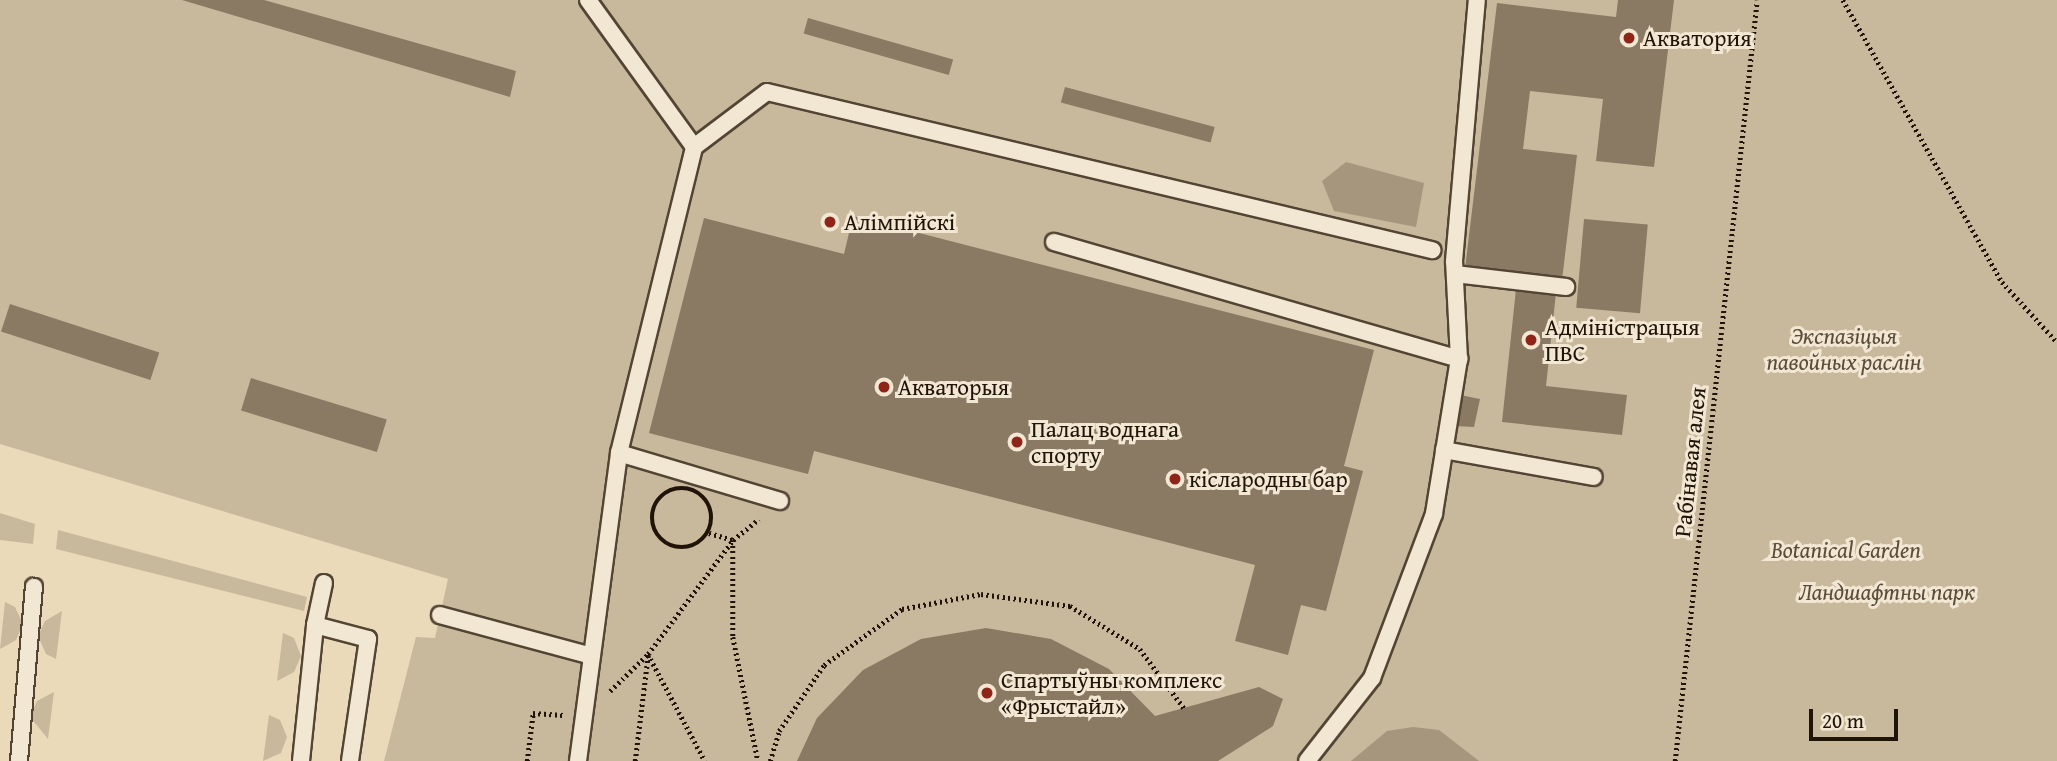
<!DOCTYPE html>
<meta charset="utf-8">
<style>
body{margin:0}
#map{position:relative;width:2057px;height:761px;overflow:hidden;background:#ebdaba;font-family:"Gentium Book Plus",serif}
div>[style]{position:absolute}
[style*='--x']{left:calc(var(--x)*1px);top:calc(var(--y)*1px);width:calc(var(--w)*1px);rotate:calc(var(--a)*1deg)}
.green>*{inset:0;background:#c8b89c}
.water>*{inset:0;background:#a6967d}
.building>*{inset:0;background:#8a7a64;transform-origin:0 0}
.path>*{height:4.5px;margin-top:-2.25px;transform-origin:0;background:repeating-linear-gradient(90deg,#201307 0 2px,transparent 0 5.5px)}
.path>.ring{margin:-2.25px;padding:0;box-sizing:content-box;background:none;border:4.5px solid #201307;border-radius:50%}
.roads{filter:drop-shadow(2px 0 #534534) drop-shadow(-2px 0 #534534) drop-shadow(0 2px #534534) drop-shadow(0 -2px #534534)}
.service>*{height:16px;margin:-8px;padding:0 8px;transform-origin:8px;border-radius:8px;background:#f2e7d2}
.dots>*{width:19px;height:19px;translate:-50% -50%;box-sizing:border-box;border:4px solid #f2e7d2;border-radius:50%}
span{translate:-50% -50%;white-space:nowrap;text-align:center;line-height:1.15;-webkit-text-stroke:6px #f2e7d2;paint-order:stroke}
.poi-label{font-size:23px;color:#201307}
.left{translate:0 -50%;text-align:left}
.park-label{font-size:23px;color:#5b4d3b;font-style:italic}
.street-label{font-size:23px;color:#201307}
.scale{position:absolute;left:1809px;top:709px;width:89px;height:32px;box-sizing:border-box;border:4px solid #201307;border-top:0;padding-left:9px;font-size:21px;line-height:24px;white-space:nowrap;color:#201307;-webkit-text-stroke:5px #f2e7d2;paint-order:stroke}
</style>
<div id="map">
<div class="green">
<div style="clip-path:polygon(0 0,2057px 0,2057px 761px,384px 761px,416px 637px,435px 638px,448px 579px,0 444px)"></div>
<div style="clip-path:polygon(0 513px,35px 524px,33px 544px,0 540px)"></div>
<div style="clip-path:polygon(58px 530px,307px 597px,304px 611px,56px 549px)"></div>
<div style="clip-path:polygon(5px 602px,15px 607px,23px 624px,16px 640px,0 649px)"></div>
<div style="clip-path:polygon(62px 611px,56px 659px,46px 654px,38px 636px,45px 621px)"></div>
<div style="clip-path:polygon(283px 633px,294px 638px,301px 656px,294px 672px,277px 681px)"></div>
<div style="clip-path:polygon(54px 692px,48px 739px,30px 717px,37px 701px)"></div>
<div style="clip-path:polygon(269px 715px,280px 720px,287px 737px,281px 753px,263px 761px)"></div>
</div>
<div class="water">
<div style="clip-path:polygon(1346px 162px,1424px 183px,1416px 227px,1334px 211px,1322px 181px)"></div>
<div style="clip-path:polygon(1413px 727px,1439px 730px,1479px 761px,1351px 761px,1387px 731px)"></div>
</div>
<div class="building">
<div style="clip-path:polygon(182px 0,264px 0,516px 71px,510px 97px)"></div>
<div style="clip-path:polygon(1618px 0,1674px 0,1654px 167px,1596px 161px,1603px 99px,1530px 91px,1523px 149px,1577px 155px,1562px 280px,1465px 269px,1497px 3px,1616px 17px)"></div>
<div style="left:808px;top:18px;width:151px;height:16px;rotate:16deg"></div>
<div style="left:1065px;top:87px;width:155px;height:16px;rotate:15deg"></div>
<div style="clip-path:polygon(853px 216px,1374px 350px,1344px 466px,1363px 471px,1326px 611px,1301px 605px,1288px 655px,1235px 641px,1255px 565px,814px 451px,808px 474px,649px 433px,704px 218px,844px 254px)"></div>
<div style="left:1584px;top:219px;width:64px;height:89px;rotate:5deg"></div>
<div style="clip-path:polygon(1516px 289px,1556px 293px,1546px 386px,1627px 395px,1622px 435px,1502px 422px)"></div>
<div style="left:10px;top:304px;width:157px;height:29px;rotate:18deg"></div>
<div style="left:251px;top:378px;width:142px;height:34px;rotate:17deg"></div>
<div style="clip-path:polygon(1460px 395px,1480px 399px,1474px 427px,1455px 426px)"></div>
<div style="clip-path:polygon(986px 628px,1051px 639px,1109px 669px,1155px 716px,1259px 687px,1283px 699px,1273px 726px,1218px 761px,797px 761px,817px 718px,863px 670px,921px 639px)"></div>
</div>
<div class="path">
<div style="--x:1843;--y:0;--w:324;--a:60.6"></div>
<div style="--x:2002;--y:282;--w:81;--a:47.5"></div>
<div class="ring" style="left:652px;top:488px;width:55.5px;height:55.5px"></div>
<div style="--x:709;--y:533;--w:25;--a:16"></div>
<div style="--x:733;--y:540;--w:97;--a:90"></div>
<div style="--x:733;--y:637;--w:126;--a:78.6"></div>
<div style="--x:648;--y:654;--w:121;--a:62"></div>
<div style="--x:610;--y:691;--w:53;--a:-44.2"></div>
<div style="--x:648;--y:654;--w:142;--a:-53.3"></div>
<div style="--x:733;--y:540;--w:33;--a:-39"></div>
<div style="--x:527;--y:761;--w:48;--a:-82.9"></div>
<div style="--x:533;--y:713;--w:30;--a:4"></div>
<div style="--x:635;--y:761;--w:107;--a:-83"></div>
<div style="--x:770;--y:761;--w:31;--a:-73"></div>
<div style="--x:779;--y:731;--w:80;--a:-55.7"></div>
<div style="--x:824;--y:665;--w:96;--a:-35.7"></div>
<div style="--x:902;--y:609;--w:80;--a:-10.8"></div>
<div style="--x:981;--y:594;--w:90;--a:7.7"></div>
<div style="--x:1070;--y:606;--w:82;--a:31.6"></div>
<div style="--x:1140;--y:649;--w:74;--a:53.3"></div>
<div style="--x:1675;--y:761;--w:765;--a:-83.85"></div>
</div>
<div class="roads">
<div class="service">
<div style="--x:588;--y:0;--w:181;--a:54.2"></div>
<div style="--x:1054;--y:242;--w:422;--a:16.1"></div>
<div style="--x:1459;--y:359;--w:157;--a:99.2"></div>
<div style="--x:1434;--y:514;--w:175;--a:110.7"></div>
<div style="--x:1372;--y:678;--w:105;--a:128.1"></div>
<div style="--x:1455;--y:274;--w:112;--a:6.7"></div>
<div style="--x:1459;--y:359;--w:98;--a:-92.9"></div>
<div style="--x:1454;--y:261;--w:262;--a:-85"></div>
<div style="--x:1444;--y:450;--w:152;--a:10.2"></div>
<div style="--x:619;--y:453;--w:315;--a:-76.2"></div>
<div style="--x:694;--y:147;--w:91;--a:-37"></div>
<div style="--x:767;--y:92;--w:684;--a:13.37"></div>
<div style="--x:440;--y:615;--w:157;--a:15.1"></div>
<div style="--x:315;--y:625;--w:43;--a:-77.9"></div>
<div style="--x:19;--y:761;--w:175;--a:-85.1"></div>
<div style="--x:301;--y:761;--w:137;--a:-84.1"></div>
<div style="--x:315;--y:625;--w:55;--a:14.8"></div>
<div style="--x:368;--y:639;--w:123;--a:98.4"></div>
<div style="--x:578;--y:761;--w:311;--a:-82.4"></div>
<div style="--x:619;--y:453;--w:168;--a:16.6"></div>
</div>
</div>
<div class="dots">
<div style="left:1629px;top:38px;background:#8f2418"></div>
<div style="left:830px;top:222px;background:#8f2418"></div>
<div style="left:1531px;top:340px;background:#8f2418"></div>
<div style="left:884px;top:387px;background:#8f2418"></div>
<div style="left:1017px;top:442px;background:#8f2418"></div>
<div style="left:1175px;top:479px;background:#8f2418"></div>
<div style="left:987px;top:693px;background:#8f2418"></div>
</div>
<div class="poi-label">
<span class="left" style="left:1643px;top:38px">Акватория</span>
<span class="left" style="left:844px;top:222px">Алімпійскі</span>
<span class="left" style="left:1545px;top:340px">Адміністрацыя<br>ПВС</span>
<span class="left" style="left:898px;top:387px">Акваторыя</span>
<span class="left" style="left:1031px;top:442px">Палац воднага<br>спорту</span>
<span class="left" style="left:1189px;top:479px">кіслародны бар</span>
<span class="left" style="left:1001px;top:693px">Спартыўны комплекс<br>«Фрыстайл»</span>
</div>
<div class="park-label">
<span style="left:1844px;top:349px">Экспазіцыя<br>павойных раслін</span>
<span style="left:1846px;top:550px">Botanical Garden</span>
<span style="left:1887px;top:592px">Ландшафтны парк</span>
</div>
<div class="street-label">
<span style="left:1690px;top:462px;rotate:-84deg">Рабінавая алея</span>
</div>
<div class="scale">20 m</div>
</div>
